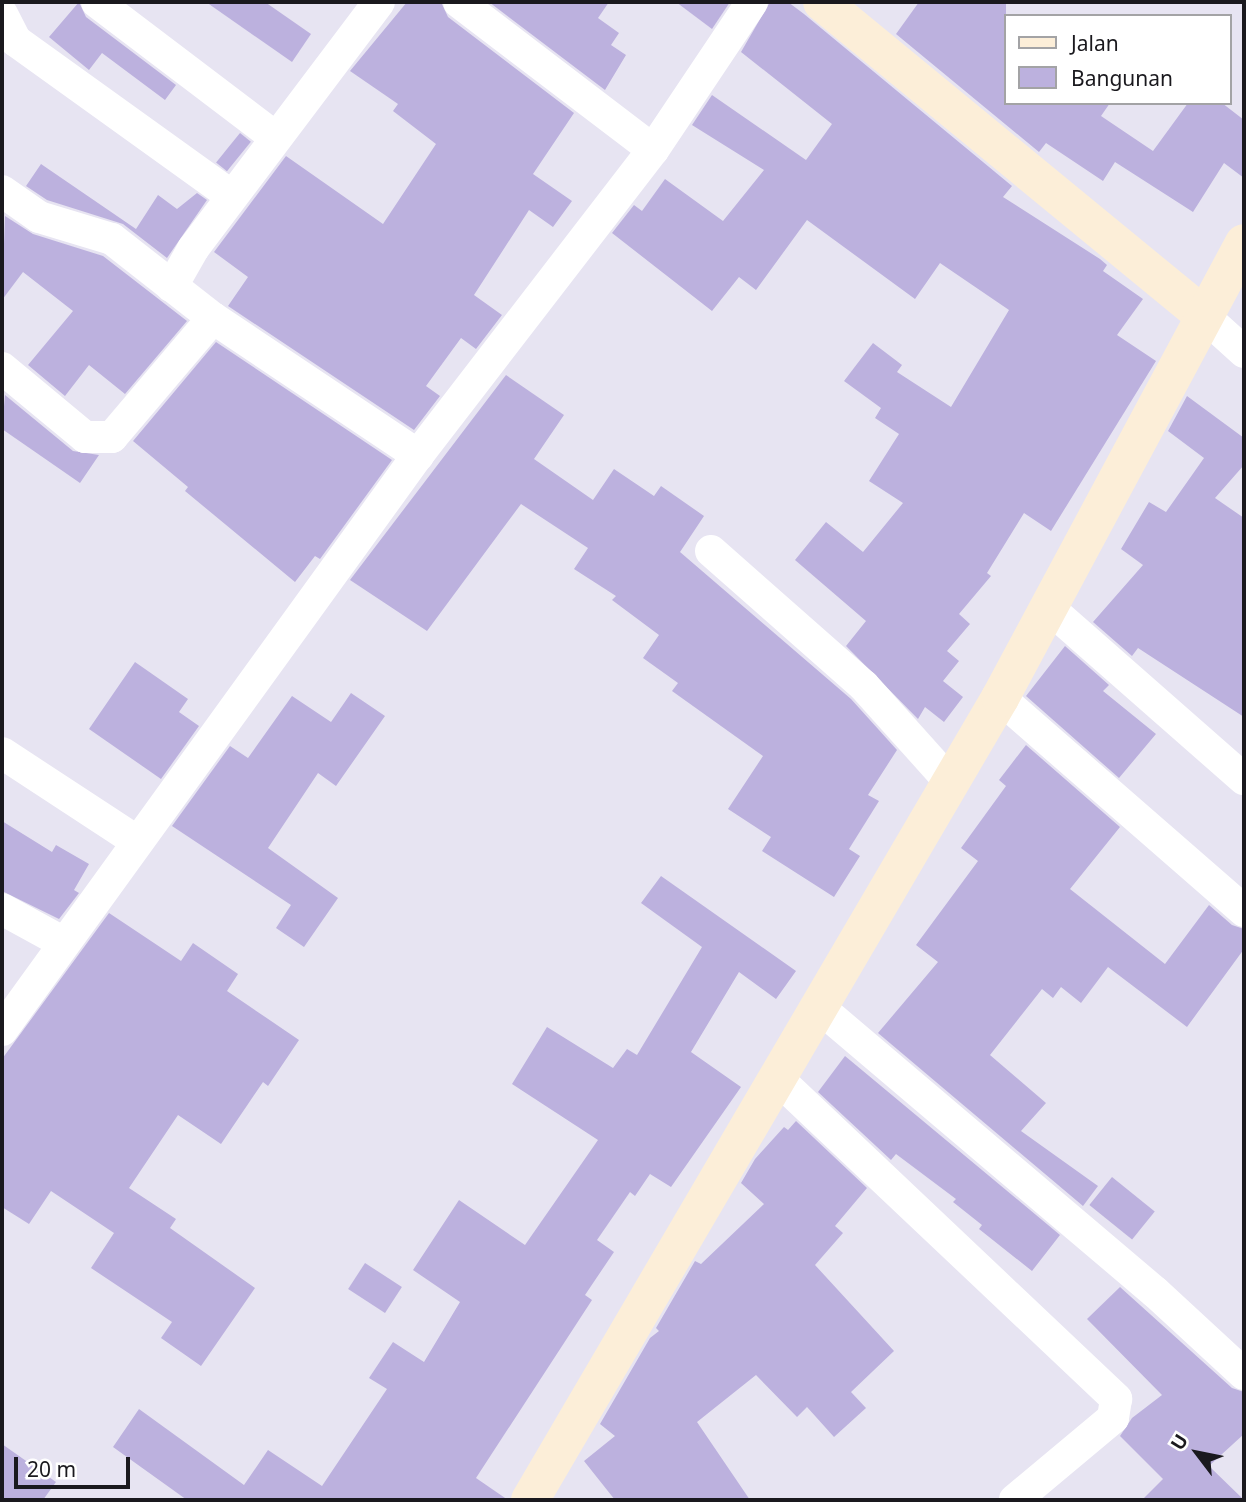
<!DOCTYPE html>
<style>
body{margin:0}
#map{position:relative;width:1246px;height:1502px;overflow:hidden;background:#e7e4f2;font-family:"Noto Sans",sans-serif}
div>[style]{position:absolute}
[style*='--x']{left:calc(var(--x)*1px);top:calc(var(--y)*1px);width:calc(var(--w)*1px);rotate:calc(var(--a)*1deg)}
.building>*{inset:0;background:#bcb1de;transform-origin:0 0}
.street>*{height:32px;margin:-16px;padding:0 16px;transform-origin:16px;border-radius:16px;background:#fff}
.secondary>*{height:38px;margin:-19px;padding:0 19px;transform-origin:19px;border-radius:19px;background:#fceed8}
span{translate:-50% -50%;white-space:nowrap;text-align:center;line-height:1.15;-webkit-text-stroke:6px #fff;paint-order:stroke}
.frame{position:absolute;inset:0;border:4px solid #1a191e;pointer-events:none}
.legend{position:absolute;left:1004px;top:14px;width:228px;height:91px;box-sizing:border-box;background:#fff;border:2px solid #a3a3a5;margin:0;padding:9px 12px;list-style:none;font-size:21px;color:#1a191e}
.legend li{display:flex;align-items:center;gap:14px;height:35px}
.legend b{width:35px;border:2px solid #a3a3a5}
.north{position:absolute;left:1162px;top:1418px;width:70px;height:70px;-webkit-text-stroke:5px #fff;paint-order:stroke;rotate:302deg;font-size:19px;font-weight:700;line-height:28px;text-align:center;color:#1a191e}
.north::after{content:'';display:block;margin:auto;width:24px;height:32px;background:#1a191e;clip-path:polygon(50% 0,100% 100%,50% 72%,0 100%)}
.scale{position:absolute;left:14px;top:1457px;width:116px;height:32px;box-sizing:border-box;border:4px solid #1a191e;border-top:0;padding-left:9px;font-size:21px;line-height:24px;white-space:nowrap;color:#1a191e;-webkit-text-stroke:5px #fff;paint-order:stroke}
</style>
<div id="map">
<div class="building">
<div style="clip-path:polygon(79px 2px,86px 17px,176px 85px,165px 100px,102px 53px,89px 70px,49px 37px)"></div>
<div style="clip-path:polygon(206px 2px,265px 2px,311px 34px,292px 62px)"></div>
<div style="clip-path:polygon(407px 2px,441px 2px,448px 17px,574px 113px,533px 174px,572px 201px,553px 227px,529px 210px,474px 295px,502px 315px,476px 349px,461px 338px,426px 386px,440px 396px,414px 430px,228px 306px,248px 277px,214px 252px,286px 156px,383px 224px,436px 144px,393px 111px,398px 104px,350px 71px)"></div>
<div style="clip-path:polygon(489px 2px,609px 2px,598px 18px,619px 33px,611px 45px,626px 55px,605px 90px)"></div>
<div style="clip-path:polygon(676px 2px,730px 2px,712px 29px)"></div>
<div style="clip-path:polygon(770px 2px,788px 2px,804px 14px,1012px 186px,1003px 197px,1100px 259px,1107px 265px,1103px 271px,1143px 299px,1117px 335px,1156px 361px,1051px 531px,1024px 513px,987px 573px,991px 576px,959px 614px,970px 624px,947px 651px,959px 661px,943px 681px,963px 697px,944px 722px,925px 707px,918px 719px,846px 646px,866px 621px,795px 560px,826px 522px,863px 552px,903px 503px,869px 481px,899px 434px,875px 418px,881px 408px,844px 381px,873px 343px,902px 365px,897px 372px,951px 407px,1009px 310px,940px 263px,915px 299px,807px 220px,756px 290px,739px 277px,712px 311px,612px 233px,634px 205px,642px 211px,665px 179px,723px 221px,764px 170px,692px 125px,712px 95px,806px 160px,832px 124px,741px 52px)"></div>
<div style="clip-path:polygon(919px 2px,1006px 2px,1006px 103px,1110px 103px,1101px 116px,1153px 151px,1188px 103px,1222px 103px,1244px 120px,1244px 178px,1224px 163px,1193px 212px,1115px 162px,1103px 181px,1046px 143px,1039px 152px,896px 34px)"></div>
<div style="left:240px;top:133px;width:14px;height:38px;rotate:39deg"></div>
<div style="clip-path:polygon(41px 164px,136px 229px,158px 195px,177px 209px,197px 193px,207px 200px,167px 258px,123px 224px,47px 200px,26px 186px)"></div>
<div style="clip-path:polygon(5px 216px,33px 234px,103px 256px,187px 321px,125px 394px,89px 365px,65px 396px,28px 365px,73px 311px,23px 272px,2px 300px)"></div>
<div style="clip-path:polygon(216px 342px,392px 460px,320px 559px,315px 556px,295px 582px,185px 491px,188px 487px,133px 441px)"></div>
<div style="clip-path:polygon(506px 375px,564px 415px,534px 459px,593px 500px,614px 469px,654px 496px,661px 486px,704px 516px,680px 552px,851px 699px,897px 750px,868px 795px,879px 801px,849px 849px,860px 856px,834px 897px,762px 851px,771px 837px,728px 809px,763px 756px,672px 691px,678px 683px,643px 658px,659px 635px,612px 600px,616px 596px,574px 569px,588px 548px,521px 504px,427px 631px,350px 580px)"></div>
<div style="clip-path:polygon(5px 395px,73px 451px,99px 455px,80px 483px,2px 429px)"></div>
<div style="clip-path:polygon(1187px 396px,1244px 438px,1244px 465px,1215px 498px,1244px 518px,1244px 717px,1138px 648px,1132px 656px,1093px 622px,1143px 565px,1121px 549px,1149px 502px,1166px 512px,1204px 458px,1168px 431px)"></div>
<div style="clip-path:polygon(1065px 646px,1109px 685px,1103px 691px,1156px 734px,1119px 778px,1026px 696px)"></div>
<div style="clip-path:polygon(135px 662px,188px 699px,179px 712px,199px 726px,161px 779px,89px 729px)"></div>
<div style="clip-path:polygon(351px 693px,385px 716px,336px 786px,318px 773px,268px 848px,338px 898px,304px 947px,276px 928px,291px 905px,172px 826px,230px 746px,248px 758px,292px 696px,331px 722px)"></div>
<div style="clip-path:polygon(1026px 745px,1120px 827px,1070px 889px,1165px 964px,1209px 905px,1232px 925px,1244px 929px,1244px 949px,1187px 1027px,1108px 967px,1081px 1003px,1061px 987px,1053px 998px,1042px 989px,990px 1055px,1046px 1103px,1021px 1131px,1098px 1186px,1083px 1206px,878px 1033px,938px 962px,916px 945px,978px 861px,961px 848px,1006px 786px,999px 780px)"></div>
<div style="clip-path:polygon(2px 821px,52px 852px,56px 845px,89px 864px,74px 890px,79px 893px,59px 919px,2px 891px)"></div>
<div style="clip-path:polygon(661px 876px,796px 971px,776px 999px,739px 972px,691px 1052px,741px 1087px,671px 1187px,650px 1174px,635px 1196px,630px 1192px,597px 1240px,614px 1252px,585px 1295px,592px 1300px,476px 1478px,508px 1500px,187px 1500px,113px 1447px,139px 1409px,244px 1485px,268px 1450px,322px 1486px,387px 1389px,369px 1378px,393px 1342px,424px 1362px,460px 1302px,413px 1270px,459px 1200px,525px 1245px,598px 1140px,512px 1084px,547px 1027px,613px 1068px,627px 1049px,637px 1055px,702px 947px,641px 903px)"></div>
<div style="clip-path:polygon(109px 913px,181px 961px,193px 943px,238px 974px,227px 991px,299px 1040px,268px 1086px,263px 1082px,221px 1144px,178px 1115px,129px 1188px,176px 1219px,170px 1228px,255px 1288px,201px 1366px,161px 1338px,172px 1322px,91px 1268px,114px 1233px,51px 1191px,29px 1224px,2px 1207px,2px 1059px)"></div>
<div style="clip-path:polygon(845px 1056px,1060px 1235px,1032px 1271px,979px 1229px,982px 1225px,953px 1202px,956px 1199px,896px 1154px,891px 1160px,818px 1092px)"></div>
<div style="clip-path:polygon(796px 1121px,867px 1188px,835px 1226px,843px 1233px,815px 1265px,894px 1351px,851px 1392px,866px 1408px,834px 1437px,807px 1407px,797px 1417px,756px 1375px,697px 1422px,750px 1500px,615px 1500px,584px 1461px,615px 1436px,600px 1424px,650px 1338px,659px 1331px,656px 1328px,695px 1261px,701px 1264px,764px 1204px,741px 1183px,755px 1159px,784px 1127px,788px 1130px)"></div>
<div style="left:1112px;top:1177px;width:55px;height:36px;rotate:39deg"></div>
<div style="left:365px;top:1263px;width:44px;height:31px;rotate:33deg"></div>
<div style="clip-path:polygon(1120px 1287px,1232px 1388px,1244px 1392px,1244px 1434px,1209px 1466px,1244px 1500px,1142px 1500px,1163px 1479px,1120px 1436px,1132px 1418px,1162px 1395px,1087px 1319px)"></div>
<div style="clip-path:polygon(2px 1444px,56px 1482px,43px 1500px,2px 1500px)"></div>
</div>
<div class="street">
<div style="--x:97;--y:2;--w:223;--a:37.2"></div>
<div style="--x:379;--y:2;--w:309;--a:127"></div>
<div style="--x:193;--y:249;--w:43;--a:119.6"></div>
<div style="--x:172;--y:286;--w:52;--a:38"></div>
<div style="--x:213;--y:318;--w:247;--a:33.8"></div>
<div style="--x:459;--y:2;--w:244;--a:37.3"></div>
<div style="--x:2;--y:14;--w:30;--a:63"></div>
<div style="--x:16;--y:41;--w:266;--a:35.7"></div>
<div style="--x:2;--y:191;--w:45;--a:35.1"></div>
<div style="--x:39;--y:217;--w:76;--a:16.8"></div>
<div style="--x:112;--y:239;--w:76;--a:38.1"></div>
<div style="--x:1202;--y:314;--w:57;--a:42.1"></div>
<div style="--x:2;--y:368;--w:108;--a:39.7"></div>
<div style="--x:85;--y:437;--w:27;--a:0"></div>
<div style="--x:112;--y:437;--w:156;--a:-49.7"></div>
<div style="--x:711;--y:551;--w:204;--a:41.4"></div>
<div style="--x:864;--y:686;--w:129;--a:48.1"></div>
<div style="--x:1048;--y:607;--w:261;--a:41.3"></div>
<div style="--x:1000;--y:698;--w:324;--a:41.1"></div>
<div style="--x:2;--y:753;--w:159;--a:33.2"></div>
<div style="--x:2;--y:909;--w:71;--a:28.7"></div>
<div style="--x:820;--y:1008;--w:439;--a:40.3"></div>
<div style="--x:1155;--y:1292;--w:121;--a:42.7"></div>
<div style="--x:2;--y:1030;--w:710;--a:-54.12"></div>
<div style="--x:418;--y:455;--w:385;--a:-52.4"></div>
<div style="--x:653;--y:150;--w:178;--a:-56.2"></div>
<div style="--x:777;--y:1078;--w:467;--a:43.4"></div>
<div style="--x:1116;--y:1399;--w:19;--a:99"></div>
<div style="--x:1113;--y:1418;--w:128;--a:140.1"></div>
</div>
<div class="secondary">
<div style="--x:822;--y:2;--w:492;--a:39.4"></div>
<div style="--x:530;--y:1500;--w:930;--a:-59.63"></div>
<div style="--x:1000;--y:698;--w:516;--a:-61.8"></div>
</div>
<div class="frame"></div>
<ul class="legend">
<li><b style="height:9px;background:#fceed8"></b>Jalan</li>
<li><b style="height:19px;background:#bcb1de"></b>Bangunan</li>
</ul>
<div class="north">U</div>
<div class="scale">20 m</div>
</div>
